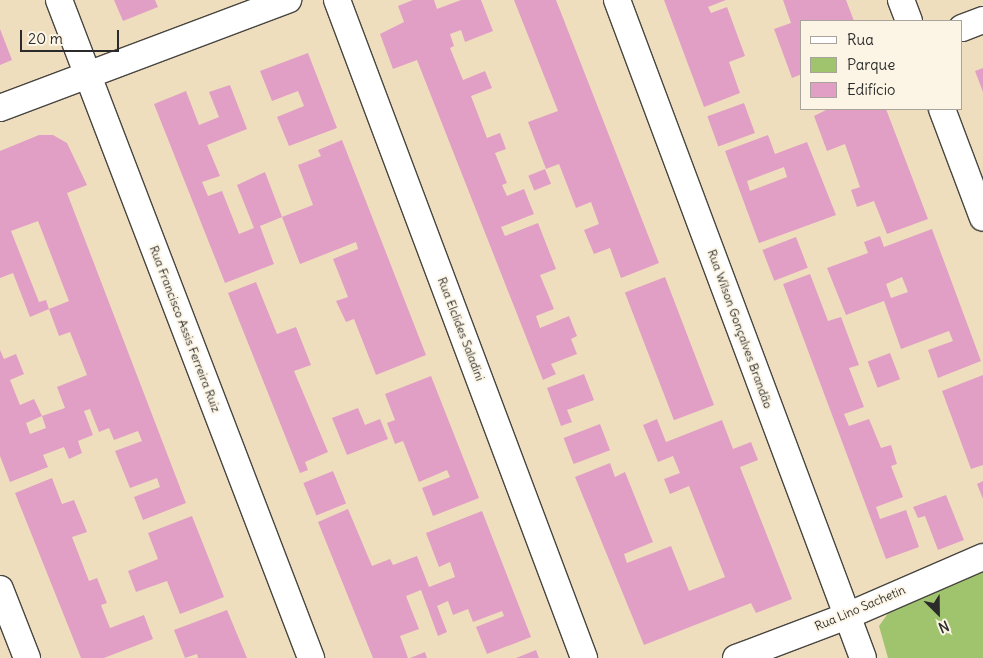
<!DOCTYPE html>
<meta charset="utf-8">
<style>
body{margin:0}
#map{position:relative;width:983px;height:658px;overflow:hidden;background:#efdebd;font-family:Delius,sans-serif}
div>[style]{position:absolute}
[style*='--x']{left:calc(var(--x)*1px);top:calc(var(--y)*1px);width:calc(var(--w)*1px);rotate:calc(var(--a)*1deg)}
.green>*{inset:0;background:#a0c46e}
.building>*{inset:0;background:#e19fc6;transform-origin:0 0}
.roads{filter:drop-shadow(1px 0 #484641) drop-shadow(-1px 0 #484641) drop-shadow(0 1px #484641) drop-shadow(0 -1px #484641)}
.street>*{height:26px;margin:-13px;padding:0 13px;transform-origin:13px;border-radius:13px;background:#fff}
span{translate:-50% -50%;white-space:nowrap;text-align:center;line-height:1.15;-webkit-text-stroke:4px #fcf5e5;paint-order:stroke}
.street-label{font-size:12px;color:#2b2b2b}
.legend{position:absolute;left:800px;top:20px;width:162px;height:90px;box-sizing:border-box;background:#fcf5e5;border:1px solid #a8a49b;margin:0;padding:6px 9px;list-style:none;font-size:15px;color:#2b2b2b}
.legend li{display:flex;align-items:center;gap:10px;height:25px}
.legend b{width:25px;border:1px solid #a8a49b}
.north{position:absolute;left:913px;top:588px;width:50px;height:50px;-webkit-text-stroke:4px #fcf5e5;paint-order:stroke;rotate:157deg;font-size:14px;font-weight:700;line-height:20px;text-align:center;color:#2b2b2b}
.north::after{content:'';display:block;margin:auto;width:18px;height:22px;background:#2b2b2b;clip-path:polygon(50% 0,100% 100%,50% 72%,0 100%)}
.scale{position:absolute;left:20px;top:30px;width:99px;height:22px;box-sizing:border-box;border:2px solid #2b2b2b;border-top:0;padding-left:6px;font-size:15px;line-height:18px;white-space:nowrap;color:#2b2b2b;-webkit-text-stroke:4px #fcf5e5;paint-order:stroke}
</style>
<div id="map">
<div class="green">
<div style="clip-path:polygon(983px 571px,983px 658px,888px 658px,879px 626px,896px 602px)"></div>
</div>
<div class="building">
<div style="clip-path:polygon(114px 0,155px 0,158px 7px,123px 21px)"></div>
<div style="clip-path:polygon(413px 0,434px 0,437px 9px,461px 0,481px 0,493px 31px,465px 42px,461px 30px,450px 34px,454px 46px,450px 48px,463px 80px,485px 71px,492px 88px,471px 96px,487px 138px,500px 133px,506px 149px,495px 153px,507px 183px,502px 185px,507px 196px,524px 189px,534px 214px,501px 227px,505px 236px,538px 223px,556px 269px,540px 275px,554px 309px,536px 316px,540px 328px,569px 316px,577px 336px,571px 339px,577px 354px,551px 364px,556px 374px,543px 380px,417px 60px,393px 69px,380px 34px,404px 22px,398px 6px)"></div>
<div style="clip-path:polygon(514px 0,556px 0,659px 263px,621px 278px,610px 248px,594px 254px,584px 230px,599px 224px,591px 202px,576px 208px,559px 164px,546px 169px,528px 122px,558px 111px)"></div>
<div style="clip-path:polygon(664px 0,726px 0,708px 7px,711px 13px,727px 7px,745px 56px,729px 62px,740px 93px,704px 107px)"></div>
<div style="clip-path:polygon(783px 0,846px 0,854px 21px,802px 21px,802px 74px,792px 78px,774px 29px,791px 23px)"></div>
<div style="clip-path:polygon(0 29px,12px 60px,0 65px)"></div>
<div style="clip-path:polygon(308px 53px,337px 128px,289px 146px,277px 117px,304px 106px,298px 91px,272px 101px,260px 71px)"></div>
<div style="clip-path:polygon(983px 68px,983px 92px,975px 71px)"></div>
<div style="clip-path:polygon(230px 85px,247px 129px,207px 145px,220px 176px,202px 182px,208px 196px,222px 191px,239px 234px,254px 228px,237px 185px,265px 172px,282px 217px,260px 226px,274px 264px,225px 283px,154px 104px,186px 91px,199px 125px,219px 117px,209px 92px)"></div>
<div style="left:744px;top:103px;width:32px;height:39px;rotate:70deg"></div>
<div style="clip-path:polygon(828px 109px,886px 109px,928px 219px,887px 234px,874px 201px,857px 207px,851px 190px,860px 187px,845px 144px,827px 151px,814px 116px)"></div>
<div style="clip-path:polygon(evenodd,39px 135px,53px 135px,67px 143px,87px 185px,67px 193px,186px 503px,143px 520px,134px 497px,160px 487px,157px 478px,130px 488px,115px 451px,142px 441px,138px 431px,114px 440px,109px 428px,99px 432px,90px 409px,84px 411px,93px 435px,78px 441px,82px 453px,69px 459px,64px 447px,43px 455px,48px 467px,10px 482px,0 456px,0 350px,4px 359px,16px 354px,24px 374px,10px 380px,20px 405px,34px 399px,42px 416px,65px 408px,57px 387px,87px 375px,70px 332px,59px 336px,49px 309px,69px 301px,38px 221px,11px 231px,39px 302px,46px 300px,49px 309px,30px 317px,13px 273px,0 278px,0 151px,39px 135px,42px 416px,46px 428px,30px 434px,26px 423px,42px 416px)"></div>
<div style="clip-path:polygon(evenodd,768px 135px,775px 154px,807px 142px,836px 215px,759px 243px,725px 151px,768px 135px,784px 167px,787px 177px,750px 191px,747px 181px,784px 167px)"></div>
<div style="clip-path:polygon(342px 140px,426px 355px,376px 375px,354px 319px,346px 322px,336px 301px,348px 297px,333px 259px,358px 249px,356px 242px,300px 264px,282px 217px,313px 205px,298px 165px,321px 156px,318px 150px)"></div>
<div style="left:545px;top:169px;width:16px;height:18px;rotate:68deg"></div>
<div style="clip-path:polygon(evenodd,932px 229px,981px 361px,938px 378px,928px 350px,953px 341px,949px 331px,901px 349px,884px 301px,846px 315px,827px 268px,868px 253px,864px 242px,880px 236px,884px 247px,932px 229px,902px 277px,908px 292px,891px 298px,886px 284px,902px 277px)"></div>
<div style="left:796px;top:237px;width:33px;height:36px;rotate:69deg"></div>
<div style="clip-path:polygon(810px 274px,828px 321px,841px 317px,859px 365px,849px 368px,864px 407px,844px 414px,849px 426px,869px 419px,881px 448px,891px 445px,897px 464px,891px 466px,903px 497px,876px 507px,880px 519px,906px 510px,919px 547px,886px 559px,783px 284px)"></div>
<div style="left:665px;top:277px;width:137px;height:43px;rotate:69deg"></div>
<div style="clip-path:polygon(256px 282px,277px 334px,296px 327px,311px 365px,294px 371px,328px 452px,305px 462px,308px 470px,300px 473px,228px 293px)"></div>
<div style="left:890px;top:353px;width:28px;height:24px;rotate:69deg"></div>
<div style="clip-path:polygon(584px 374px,594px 400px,567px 410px,572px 422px,561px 426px,547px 388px)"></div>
<div style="clip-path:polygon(983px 375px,983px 465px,971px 469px,942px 391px)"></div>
<div style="clip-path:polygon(431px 376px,479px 498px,433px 516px,422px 488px,450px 477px,447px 470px,419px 482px,403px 441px,395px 444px,387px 423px,395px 420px,385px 394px)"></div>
<div style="clip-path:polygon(358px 408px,365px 425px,380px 419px,388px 439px,347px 455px,332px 418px)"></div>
<div style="clip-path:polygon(657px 419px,666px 442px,722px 420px,733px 449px,751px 442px,758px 460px,740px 467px,792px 599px,756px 613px,751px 603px,644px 645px,575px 477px,610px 463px,615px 477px,625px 472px,653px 542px,624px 554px,627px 563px,671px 546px,689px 591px,725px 577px,689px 486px,670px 494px,664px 479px,680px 473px,673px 456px,658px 462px,643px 425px)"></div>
<div style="left:600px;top:424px;width:28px;height:39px;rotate:69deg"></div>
<div style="left:333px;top:471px;width:35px;height:32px;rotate:68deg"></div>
<div style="clip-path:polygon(52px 478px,62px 504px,74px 500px,87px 532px,72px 537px,89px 581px,97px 578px,107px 603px,101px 605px,110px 628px,144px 615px,153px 639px,104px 658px,81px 658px,15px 493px)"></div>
<div style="clip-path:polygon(983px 481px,983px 499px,977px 484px)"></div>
<div style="clip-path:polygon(946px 495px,964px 540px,938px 550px,925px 516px,918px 518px,913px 507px)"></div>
<div style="clip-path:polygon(348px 509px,372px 566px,390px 559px,393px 565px,417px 556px,429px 587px,455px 577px,450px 562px,439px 567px,426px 533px,482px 511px,531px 637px,487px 654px,476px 627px,504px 616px,502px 611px,473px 622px,468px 609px,453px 615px,448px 601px,437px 606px,447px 632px,438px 636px,421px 590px,406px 596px,419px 629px,400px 636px,408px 658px,373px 658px,318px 522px)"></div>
<div style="clip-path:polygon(192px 516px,224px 597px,180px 614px,167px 581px,136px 592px,128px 571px,158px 559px,148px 533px)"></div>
<div style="clip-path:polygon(227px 610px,247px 658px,198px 658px,197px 654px,185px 658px,174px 630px)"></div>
<div style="clip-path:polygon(536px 650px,539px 658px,516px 658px)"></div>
<div style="clip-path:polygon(425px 652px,427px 658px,410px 658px)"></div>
</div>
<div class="roads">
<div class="street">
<div style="--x:59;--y:0;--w:705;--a:69.04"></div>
<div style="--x:337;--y:0;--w:703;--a:69.42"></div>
<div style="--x:617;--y:0;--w:702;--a:69.5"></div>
<div style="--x:901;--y:0;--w:22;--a:69"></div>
<div style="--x:962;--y:28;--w:22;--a:-21"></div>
<div style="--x:0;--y:108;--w:308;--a:-20.6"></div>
<div style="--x:942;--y:109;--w:116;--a:69.4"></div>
<div style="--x:0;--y:589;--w:74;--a:68.6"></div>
<div style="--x:736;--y:658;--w:119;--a:-20.7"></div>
<div style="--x:847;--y:616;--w:148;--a:-23.5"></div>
</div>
</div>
<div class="street-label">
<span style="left:185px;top:329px;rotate:69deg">Rua Francisco Assis Ferreira Ruiz</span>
<span style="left:461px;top:329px;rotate:69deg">Rua Elclides Saladini</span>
<span style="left:740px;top:329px;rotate:70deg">Rua Wilson Gonçalves Brandão</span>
<span style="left:860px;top:608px;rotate:-23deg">Rua Lino Sachetin</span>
</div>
<ul class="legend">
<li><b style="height:6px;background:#fff"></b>Rua</li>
<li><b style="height:14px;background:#a0c46e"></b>Parque</li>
<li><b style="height:14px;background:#e19fc6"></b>Edifício</li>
</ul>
<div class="north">N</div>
<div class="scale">20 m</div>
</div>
